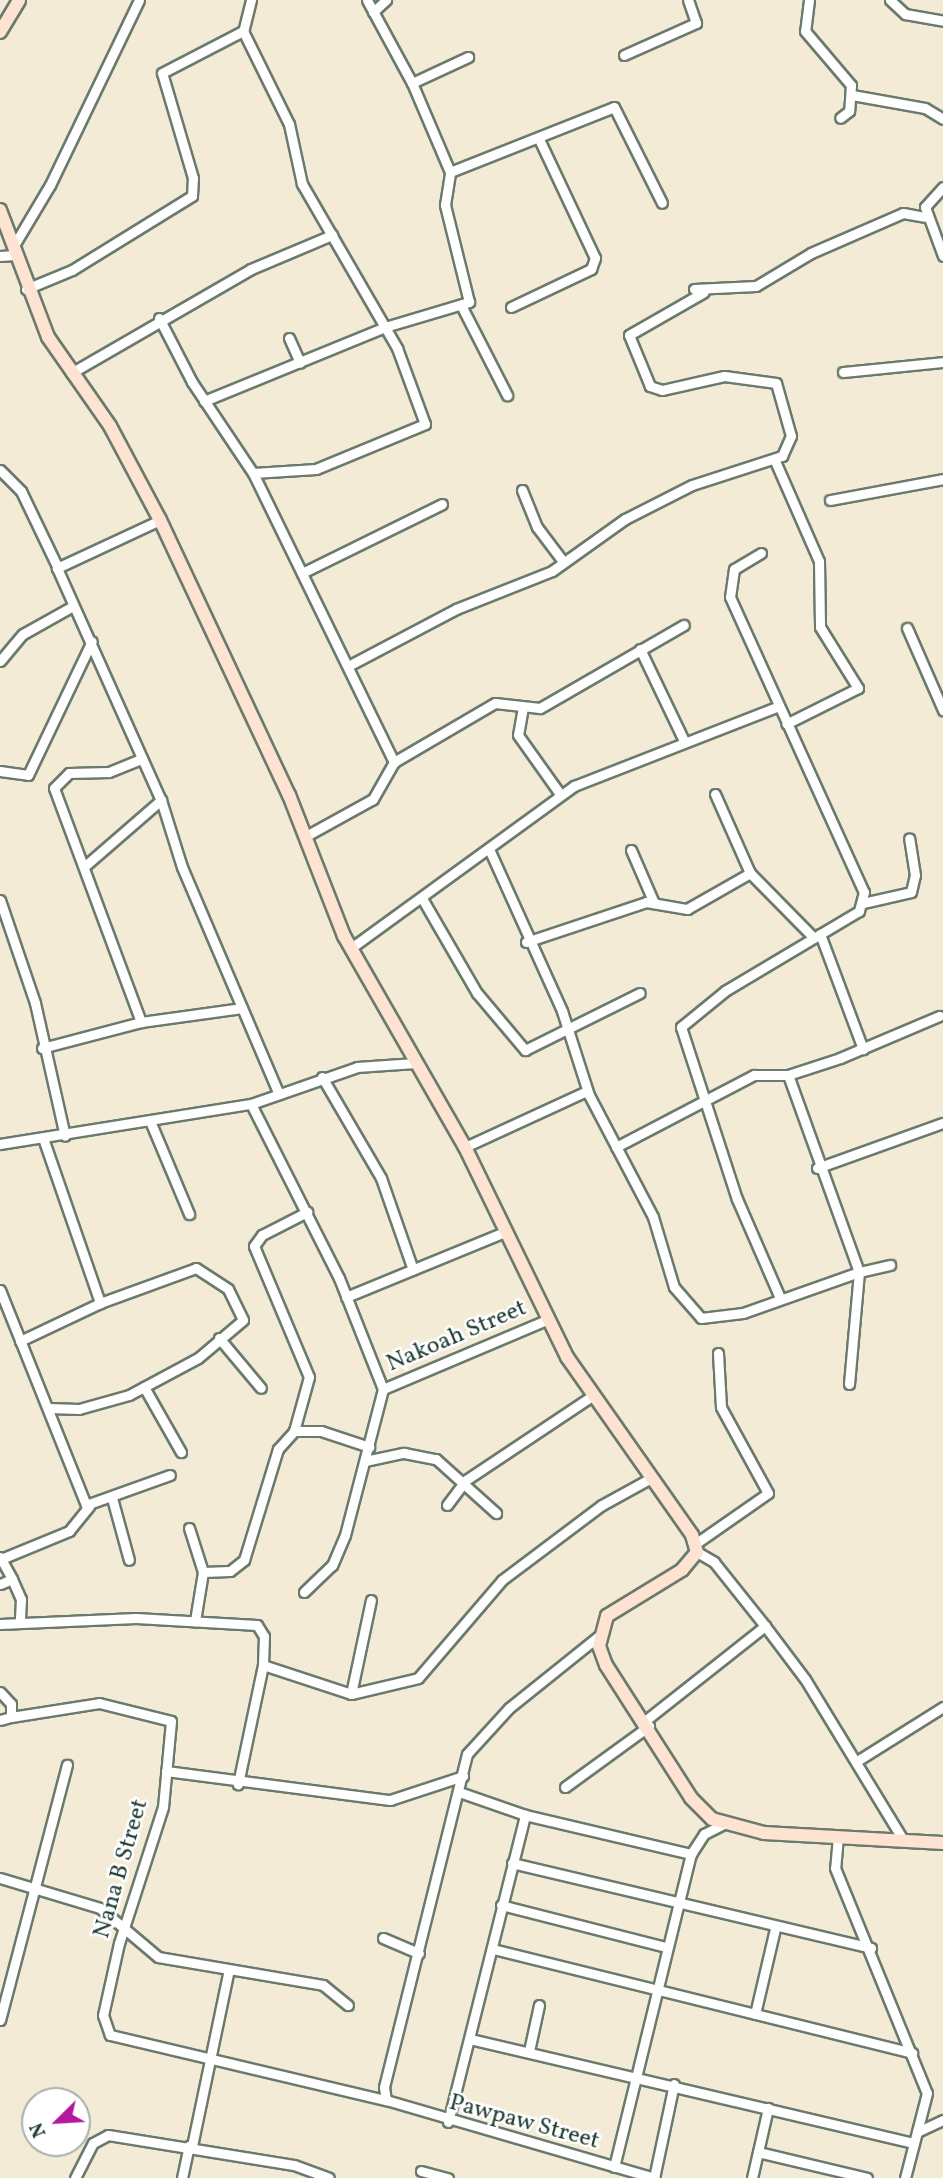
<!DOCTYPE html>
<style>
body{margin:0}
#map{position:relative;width:943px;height:2178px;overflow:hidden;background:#f4ebd7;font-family:Vollkorn,serif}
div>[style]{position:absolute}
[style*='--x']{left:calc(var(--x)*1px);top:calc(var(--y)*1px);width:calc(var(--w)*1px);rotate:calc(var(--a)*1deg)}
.roads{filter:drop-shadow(2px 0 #6a7a6d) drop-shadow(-2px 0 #6a7a6d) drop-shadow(0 2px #6a7a6d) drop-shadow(0 -2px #6a7a6d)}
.street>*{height:9px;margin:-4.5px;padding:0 4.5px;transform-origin:4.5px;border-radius:4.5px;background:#fff}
.secondary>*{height:12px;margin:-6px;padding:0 6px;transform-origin:6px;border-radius:6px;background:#fee3d2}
span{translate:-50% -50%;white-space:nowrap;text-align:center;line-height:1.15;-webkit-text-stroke:5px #fff;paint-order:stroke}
.street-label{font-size:24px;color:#1f3d34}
.north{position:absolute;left:21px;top:2087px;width:70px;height:70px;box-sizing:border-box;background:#fff;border:2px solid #a5b1ae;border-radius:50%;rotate:246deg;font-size:19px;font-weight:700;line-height:28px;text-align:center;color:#1f3d34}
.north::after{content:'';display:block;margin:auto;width:24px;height:32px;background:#b5179e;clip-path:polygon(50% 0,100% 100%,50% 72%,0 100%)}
</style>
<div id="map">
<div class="roads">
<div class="street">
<div style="--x:251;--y:0;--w:32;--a:104"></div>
<div style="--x:243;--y:31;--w:104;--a:63.7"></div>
<div style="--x:289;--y:124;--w:61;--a:77.8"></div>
<div style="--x:302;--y:184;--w:190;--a:59.9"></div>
<div style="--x:397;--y:348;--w:81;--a:69.8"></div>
<div style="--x:425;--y:424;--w:118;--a:157.6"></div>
<div style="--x:316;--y:469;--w:63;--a:176.4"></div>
<div style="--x:809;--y:0;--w:31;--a:97"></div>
<div style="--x:805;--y:31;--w:71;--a:49.6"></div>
<div style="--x:851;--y:85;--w:26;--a:94"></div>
<div style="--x:849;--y:111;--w:11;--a:142"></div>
<div style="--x:890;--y:0;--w:21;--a:43"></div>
<div style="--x:905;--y:14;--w:39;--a:10"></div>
<div style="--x:373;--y:12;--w:18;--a:-43"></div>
<div style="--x:624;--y:55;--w:79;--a:-24"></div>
<div style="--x:696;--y:23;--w:24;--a:-109"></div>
<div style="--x:412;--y:83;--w:62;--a:-24.9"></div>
<div style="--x:852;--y:95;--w:74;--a:10.1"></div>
<div style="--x:925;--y:108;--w:21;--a:31"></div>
<div style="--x:450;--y:172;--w:176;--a:-21.6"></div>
<div style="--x:614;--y:107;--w:107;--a:63.4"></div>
<div style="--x:943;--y:187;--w:27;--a:132"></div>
<div style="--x:925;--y:207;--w:52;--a:69.8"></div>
<div style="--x:13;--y:247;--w:72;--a:-59.2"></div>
<div style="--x:50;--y:185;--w:205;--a:-64.3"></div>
<div style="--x:0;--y:256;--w:15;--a:-4"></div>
<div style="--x:26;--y:289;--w:50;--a:-22.4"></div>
<div style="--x:72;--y:270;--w:141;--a:-31.7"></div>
<div style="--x:192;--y:196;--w:18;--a:-87"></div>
<div style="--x:193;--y:178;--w:109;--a:-106.4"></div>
<div style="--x:162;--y:73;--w:91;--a:-27.4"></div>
<div style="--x:694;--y:289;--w:62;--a:-2.8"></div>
<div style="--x:756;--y:286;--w:64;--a:-31"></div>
<div style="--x:811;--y:253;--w:100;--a:-23.5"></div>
<div style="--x:903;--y:213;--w:22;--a:10"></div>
<div style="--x:511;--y:307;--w:89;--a:-25.4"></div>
<div style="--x:591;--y:269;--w:12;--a:-70"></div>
<div style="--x:595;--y:258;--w:132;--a:-115.2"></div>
<div style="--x:463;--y:309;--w:97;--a:62.9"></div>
<div style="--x:159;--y:318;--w:72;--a:62.7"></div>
<div style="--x:192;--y:382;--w:110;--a:56.2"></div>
<div style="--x:253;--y:473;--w:322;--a:64"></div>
<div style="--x:394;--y:762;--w:43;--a:119.6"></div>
<div style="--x:373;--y:799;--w:77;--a:151.1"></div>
<div style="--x:289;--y:338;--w:27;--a:66"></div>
<div style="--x:843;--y:372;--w:100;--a:-5.7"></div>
<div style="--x:71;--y:373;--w:208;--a:-30"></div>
<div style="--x:251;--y:269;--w:88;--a:-22.8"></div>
<div style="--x:204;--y:401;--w:196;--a:-22.2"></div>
<div style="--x:385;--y:327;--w:88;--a:-16.6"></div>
<div style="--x:469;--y:302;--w:100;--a:-103.9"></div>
<div style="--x:445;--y:205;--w:33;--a:-81"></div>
<div style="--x:450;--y:172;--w:97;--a:-113.1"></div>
<div style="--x:412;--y:83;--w:94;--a:-118.5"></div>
<div style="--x:775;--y:461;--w:109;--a:66.3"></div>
<div style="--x:819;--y:561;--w:66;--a:89.1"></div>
<div style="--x:820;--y:627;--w:72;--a:58.1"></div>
<div style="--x:858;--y:688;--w:80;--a:153.4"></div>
<div style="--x:0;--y:470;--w:30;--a:45"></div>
<div style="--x:21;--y:491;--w:81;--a:64.4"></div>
<div style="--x:522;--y:490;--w:40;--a:68"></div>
<div style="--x:537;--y:527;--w:41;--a:52.9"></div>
<div style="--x:830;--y:500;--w:115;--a:-10.5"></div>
<div style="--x:160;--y:520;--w:114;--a:155"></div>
<div style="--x:57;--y:568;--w:254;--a:65.9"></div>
<div style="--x:161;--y:800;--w:70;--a:72.6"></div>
<div style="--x:182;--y:867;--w:247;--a:66.9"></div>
<div style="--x:761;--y:553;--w:31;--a:149"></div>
<div style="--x:734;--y:569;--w:28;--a:98"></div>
<div style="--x:730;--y:597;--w:324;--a:65.6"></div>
<div style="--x:864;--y:892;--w:20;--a:105"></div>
<div style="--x:859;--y:911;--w:156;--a:149.2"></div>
<div style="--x:725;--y:991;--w:57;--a:140.7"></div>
<div style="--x:681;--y:1027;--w:181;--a:72"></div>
<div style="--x:737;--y:1199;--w:108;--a:66.5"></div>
<div style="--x:302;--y:573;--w:156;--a:-26.2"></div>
<div style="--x:907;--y:628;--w:90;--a:66.3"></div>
<div style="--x:640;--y:649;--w:102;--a:64.4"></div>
<div style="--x:0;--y:661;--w:35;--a:-50"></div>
<div style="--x:23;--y:634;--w:57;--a:-29.2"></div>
<div style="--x:350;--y:665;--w:120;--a:-27.8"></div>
<div style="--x:456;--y:609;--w:103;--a:-21.6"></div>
<div style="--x:552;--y:571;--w:90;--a:-35.5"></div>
<div style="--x:625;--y:519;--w:75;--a:-26.9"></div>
<div style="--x:692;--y:485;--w:95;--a:-17.9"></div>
<div style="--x:782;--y:456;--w:22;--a:-66"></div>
<div style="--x:791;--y:436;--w:55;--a:-105.8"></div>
<div style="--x:776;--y:383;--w:52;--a:-172.3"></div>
<div style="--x:724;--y:376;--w:64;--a:167.3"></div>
<div style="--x:662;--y:390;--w:13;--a:-162"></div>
<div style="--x:650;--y:386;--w:55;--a:-112.4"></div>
<div style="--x:629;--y:335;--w:86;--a:-29.8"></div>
<div style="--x:523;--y:707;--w:28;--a:100"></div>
<div style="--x:518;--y:735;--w:72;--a:54.6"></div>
<div style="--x:141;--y:759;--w:35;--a:158"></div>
<div style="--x:109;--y:772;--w:40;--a:178.6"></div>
<div style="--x:69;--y:773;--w:21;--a:135"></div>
<div style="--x:54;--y:788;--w:250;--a:69.6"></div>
<div style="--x:141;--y:1022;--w:102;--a:-7.9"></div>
<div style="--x:394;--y:762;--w:117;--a:-30.3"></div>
<div style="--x:495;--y:703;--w:45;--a:6.3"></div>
<div style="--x:540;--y:708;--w:166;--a:-30"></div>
<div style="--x:0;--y:771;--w:28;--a:8"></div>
<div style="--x:28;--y:775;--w:148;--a:-64.5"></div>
<div style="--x:715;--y:794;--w:86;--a:66.1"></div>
<div style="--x:489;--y:849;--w:178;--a:65.7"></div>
<div style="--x:562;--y:1011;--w:88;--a:72.2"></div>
<div style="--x:589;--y:1095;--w:138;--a:62.3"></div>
<div style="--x:653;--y:1217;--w:73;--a:73.3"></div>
<div style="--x:674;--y:1287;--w:41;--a:48.9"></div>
<div style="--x:701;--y:1318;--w:42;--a:-6.8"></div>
<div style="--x:743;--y:1313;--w:123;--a:-19.5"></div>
<div style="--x:859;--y:1272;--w:209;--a:-109.8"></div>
<div style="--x:631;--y:850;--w:58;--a:66.5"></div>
<div style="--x:85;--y:866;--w:101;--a:-41"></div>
<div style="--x:0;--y:900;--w:109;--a:71.2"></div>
<div style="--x:35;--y:1003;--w:136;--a:77.3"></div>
<div style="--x:423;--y:900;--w:108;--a:59.9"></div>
<div style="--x:477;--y:993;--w:75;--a:49.9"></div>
<div style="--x:525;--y:1050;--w:128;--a:-26.4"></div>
<div style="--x:863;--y:903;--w:49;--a:-12.9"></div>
<div style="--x:911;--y:892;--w:17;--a:-77"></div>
<div style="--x:915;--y:875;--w:37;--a:-99"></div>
<div style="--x:820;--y:934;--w:123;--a:69.5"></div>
<div style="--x:526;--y:942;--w:126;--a:-18.4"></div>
<div style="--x:646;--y:902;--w:42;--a:9.7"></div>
<div style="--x:687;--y:909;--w:73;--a:-29.7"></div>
<div style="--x:750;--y:873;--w:91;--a:45.4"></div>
<div style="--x:351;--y:948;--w:276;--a:-36"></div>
<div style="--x:574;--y:786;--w:218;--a:-21.3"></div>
<div style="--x:42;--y:1048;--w:102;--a:-14.7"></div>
<div style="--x:322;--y:1077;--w:117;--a:59.7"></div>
<div style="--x:381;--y:1178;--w:97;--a:70.8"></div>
<div style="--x:251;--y:1104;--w:195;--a:63.2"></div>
<div style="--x:339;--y:1278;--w:119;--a:68.4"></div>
<div style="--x:383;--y:1389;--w:151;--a:104.6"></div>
<div style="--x:345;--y:1535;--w:33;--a:113"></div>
<div style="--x:332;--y:1565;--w:39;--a:136"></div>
<div style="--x:150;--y:1121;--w:101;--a:67.2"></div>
<div style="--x:43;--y:1138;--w:175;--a:70.9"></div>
<div style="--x:100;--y:1303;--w:102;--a:-20"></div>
<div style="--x:196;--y:1268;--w:38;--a:33"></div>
<div style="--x:228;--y:1289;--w:34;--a:64"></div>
<div style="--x:243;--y:1320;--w:59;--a:139.8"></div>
<div style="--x:198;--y:1358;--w:78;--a:151.8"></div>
<div style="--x:129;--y:1395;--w:52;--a:164.4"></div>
<div style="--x:79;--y:1409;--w:31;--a:-178"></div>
<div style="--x:0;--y:1144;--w:254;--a:-9.1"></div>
<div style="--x:251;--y:1104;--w:112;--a:-19.2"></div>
<div style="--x:357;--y:1067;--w:58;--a:-3.9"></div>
<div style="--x:465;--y:1147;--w:134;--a:-24.7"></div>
<div style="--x:616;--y:1147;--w:156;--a:-27.6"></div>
<div style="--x:754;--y:1075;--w:34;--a:0"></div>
<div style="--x:788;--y:1075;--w:55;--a:-18.1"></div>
<div style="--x:840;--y:1058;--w:108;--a:-23"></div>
<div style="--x:817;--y:1168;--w:134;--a:-19.7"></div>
<div style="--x:0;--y:1290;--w:232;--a:68.2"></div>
<div style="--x:86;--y:1505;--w:89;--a:-19.7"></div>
<div style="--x:346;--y:1297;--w:174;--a:-22.3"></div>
<div style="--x:219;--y:1338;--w:65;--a:50"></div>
<div style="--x:20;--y:1341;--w:89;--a:-25.4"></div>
<div style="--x:849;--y:1384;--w:112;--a:-84.9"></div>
<div style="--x:859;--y:1272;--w:32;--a:-13"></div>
<div style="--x:144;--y:1387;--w:75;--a:60.4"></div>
<div style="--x:383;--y:1389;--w:177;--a:-22.9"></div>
<div style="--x:294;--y:1431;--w:56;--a:-74.5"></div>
<div style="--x:309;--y:1377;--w:142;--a:-112.8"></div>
<div style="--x:254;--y:1246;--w:14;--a:-54"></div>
<div style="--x:262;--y:1235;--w:51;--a:-27.1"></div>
<div style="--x:365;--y:1461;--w:40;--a:-12"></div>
<div style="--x:404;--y:1453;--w:33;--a:11"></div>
<div style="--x:436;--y:1459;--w:81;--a:42"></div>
<div style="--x:112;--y:1498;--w:64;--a:74.7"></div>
<div style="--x:447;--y:1505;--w:31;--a:-53"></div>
<div style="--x:466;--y:1480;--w:151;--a:-33.7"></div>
<div style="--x:189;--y:1528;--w:46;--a:72.3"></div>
<div style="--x:203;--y:1572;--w:50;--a:99.3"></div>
<div style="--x:695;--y:1544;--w:89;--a:-34.9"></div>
<div style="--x:768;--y:1493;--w:98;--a:-118.7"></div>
<div style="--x:721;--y:1407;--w:54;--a:-93.2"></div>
<div style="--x:697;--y:1552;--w:20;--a:30"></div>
<div style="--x:714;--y:1562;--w:82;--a:51.4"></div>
<div style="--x:0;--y:1557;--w:25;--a:61"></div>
<div style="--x:12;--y:1579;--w:13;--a:157"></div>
<div style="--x:1;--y:1559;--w:74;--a:-22.4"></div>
<div style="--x:69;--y:1531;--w:32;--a:-51"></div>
<div style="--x:203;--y:1572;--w:27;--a:-2"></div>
<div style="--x:230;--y:1571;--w:18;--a:-38"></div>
<div style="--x:244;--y:1560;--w:116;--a:-73"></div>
<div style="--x:278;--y:1449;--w:24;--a:-48"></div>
<div style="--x:294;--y:1431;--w:27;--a:0"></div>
<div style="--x:321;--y:1431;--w:51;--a:18.4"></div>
<div style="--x:12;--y:1579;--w:22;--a:66"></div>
<div style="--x:21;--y:1599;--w:20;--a:93"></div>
<div style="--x:0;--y:1624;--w:136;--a:-2.5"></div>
<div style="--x:136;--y:1618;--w:121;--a:3.3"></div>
<div style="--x:257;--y:1625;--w:13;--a:58"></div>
<div style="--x:264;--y:1636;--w:29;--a:92"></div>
<div style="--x:263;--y:1665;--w:122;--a:101.9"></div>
<div style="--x:263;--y:1665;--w:93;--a:18.2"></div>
<div style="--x:351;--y:1694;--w:69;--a:-13.4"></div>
<div style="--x:418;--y:1678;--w:129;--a:-49.4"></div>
<div style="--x:502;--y:1580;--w:125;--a:-36.9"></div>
<div style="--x:602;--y:1505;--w:56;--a:-28.9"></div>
<div style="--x:0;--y:1692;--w:16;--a:47"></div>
<div style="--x:11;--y:1704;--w:13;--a:90"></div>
<div style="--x:11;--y:1717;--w:11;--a:165"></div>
<div style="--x:351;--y:1694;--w:96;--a:-78"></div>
<div style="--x:11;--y:1717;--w:89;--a:-9"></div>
<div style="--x:99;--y:1703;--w:74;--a:14"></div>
<div style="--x:171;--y:1721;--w:86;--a:95.3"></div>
<div style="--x:163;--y:1807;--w:143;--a:107.9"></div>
<div style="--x:119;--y:1943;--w:74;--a:102.5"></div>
<div style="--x:103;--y:2015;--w:21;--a:71"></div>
<div style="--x:110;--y:2035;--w:284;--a:13.3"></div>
<div style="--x:386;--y:2100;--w:280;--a:16.2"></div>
<div style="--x:646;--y:1720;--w:152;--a:-38.3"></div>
<div style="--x:765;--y:1626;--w:66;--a:53"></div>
<div style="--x:805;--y:1679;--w:184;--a:58.6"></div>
<div style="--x:857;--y:1761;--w:102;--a:-32.1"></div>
<div style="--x:166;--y:1771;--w:226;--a:7.4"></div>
<div style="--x:390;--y:1800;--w:77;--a:-18.2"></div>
<div style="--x:565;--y:1787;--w:104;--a:-36"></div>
<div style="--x:462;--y:1793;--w:67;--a:19.2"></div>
<div style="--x:525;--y:1815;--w:171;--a:13.2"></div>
<div style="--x:838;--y:1836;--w:32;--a:95"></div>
<div style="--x:835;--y:1868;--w:243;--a:67.8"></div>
<div style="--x:927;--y:2093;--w:88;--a:104.5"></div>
<div style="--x:512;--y:1863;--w:369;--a:13.3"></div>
<div style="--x:0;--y:1878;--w:104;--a:16.7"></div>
<div style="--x:100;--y:1908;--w:76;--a:40.2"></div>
<div style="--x:158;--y:1957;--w:167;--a:9.6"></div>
<div style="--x:323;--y:1985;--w:32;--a:39"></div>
<div style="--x:501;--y:1905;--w:170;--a:14.3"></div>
<div style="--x:383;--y:1938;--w:39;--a:23"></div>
<div style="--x:493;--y:1949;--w:432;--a:13.9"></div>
<div style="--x:755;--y:2014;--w:87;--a:-76.8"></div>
<div style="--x:0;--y:2020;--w:264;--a:-75.3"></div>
<div style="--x:470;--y:2039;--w:456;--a:13.2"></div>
<div style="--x:529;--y:2051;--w:47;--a:-77.7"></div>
<div style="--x:386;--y:2100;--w:13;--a:-99"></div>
<div style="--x:384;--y:2087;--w:343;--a:-76"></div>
<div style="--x:467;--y:1754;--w:62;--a:-47.6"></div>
<div style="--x:509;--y:1708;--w:115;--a:-38.7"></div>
<div style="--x:448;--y:2122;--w:317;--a:-75.9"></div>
<div style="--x:917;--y:2132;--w:29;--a:-25"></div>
<div style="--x:192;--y:2146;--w:177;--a:-78.2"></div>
<div style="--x:758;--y:2152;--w:112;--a:13.4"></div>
<div style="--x:614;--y:2167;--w:322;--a:-76.2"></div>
<div style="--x:691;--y:1854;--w:24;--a:-57"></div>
<div style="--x:704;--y:1834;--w:22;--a:-27"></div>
<div style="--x:421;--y:2171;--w:28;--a:15"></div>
<div style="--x:75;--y:2178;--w:39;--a:-63"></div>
<div style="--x:93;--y:2143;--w:17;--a:-28"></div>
<div style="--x:108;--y:2135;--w:188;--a:9.2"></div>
<div style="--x:294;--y:2165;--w:37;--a:20"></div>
<div style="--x:182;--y:2178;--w:33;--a:-78"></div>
<div style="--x:654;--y:2178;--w:96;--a:-78"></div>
<div style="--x:752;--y:2178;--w:72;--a:-77.1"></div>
</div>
<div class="secondary">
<div style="--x:0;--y:32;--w:37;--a:-59"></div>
<div style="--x:0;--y:210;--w:136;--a:69.3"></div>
<div style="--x:48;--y:337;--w:108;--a:55.1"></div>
<div style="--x:110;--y:426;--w:106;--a:62"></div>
<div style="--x:160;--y:520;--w:304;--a:64.9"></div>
<div style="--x:289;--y:795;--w:151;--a:68.7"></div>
<div style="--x:344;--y:936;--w:243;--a:60.2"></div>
<div style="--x:465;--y:1147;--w:233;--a:64.1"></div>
<div style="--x:567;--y:1357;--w:218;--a:54.9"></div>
<div style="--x:692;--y:1535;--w:18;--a:74"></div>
<div style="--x:697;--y:1552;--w:23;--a:130"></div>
<div style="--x:682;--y:1570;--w:88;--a:148.5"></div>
<div style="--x:607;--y:1616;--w:31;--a:105"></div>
<div style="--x:599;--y:1646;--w:20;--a:70"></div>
<div style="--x:606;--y:1665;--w:158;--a:57.4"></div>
<div style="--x:691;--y:1798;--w:30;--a:45"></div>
<div style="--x:712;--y:1819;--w:54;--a:15.1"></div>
<div style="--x:764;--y:1833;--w:179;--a:3.2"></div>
</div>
</div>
<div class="street-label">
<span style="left:457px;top:1337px;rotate:-23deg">Nakoah Street</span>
<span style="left:122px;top:1869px;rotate:-74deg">Nana B Street</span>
<span style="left:524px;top:2123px;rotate:15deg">Pawpaw Street</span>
</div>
<div class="north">N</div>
</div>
